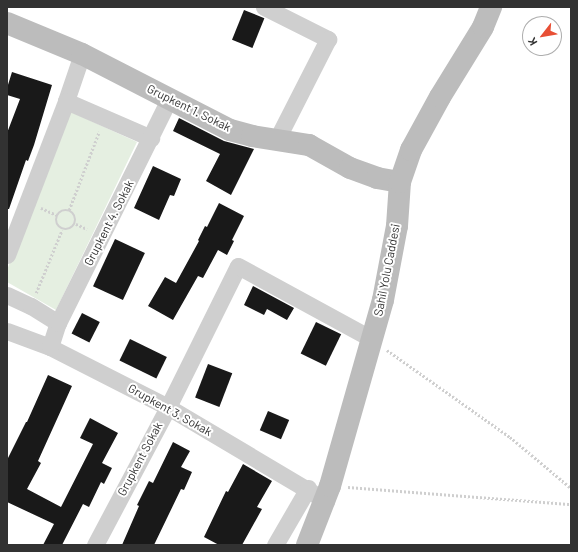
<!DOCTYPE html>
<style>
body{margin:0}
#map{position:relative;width:578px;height:552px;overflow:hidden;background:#fff;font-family:Barlow,sans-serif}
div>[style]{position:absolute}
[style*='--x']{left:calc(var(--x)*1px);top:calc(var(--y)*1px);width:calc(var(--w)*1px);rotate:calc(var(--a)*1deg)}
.green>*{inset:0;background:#e5efe1}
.building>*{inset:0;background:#191919;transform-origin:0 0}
.path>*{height:2.5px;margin-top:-1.25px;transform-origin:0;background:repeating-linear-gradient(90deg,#cfcfcf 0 2px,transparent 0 4px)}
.path>.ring{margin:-1.25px;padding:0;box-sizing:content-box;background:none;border:2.5px solid #cfcfcf;border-radius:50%}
.street>*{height:17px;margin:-8.5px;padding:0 8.5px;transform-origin:8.5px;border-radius:8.5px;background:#cfcfcf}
.secondary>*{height:22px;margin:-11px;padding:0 11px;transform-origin:11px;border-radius:11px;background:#bcbcbc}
span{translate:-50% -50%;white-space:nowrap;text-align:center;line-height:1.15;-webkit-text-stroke:4px #fff;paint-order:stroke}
.street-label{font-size:12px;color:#323232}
.frame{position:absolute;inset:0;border:8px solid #323232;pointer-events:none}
.north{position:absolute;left:522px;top:16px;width:40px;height:40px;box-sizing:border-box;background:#fff;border:1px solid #adadad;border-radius:50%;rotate:239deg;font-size:11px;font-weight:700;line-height:16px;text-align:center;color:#323232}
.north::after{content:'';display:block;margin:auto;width:14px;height:18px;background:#e84f35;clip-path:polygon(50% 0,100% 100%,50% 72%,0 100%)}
</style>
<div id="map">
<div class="green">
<div style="clip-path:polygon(69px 111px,137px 142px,56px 310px,7px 282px,7px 270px)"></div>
</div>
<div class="building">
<div style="left:244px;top:10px;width:22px;height:32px;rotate:22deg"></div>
<div style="clip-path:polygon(12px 72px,52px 85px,34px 145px,28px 161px,26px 160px,9px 209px,7px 209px,7px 133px,20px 99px,7px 95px,7px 88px)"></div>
<div style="clip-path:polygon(179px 118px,224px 141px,254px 149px,231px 195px,206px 181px,220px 154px,173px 131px)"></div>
<div style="clip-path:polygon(153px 166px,181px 179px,174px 196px,170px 195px,159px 220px,134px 208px)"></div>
<div style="clip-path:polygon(219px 203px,244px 216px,232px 240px,234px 241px,227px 255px,218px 250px,203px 278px,198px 276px,173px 320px,148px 306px,165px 277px,176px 283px,199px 241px,198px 240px,205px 226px,207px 227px)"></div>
<div style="left:115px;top:239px;width:33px;height:52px;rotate:25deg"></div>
<div style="clip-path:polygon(253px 286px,294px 308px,287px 320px,267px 309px,264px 315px,244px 305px)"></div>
<div style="left:82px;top:313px;width:20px;height:23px;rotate:27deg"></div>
<div style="left:316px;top:322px;width:28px;height:35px;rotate:26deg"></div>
<div style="left:130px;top:339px;width:41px;height:24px;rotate:26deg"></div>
<div style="left:208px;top:364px;width:26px;height:36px;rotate:21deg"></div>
<div style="clip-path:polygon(48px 375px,72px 386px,38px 461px,41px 463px,27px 489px,61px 507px,93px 444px,80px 438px,90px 418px,118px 433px,102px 463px,112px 468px,104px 484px,101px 482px,89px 507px,83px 504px,62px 545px,43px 545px,54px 524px,7px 502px,7px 460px,26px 422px,27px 422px)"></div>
<div style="left:268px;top:411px;width:23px;height:21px;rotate:23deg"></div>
<div style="clip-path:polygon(173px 442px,190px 451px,181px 467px,192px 472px,184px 490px,181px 489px,154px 545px,122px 545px,139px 506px,137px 505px,149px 481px,153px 483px)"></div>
<div style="clip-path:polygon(243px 464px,272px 481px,257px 507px,262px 509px,242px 545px,219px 545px,204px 537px,226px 491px,228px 492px)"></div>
</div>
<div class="path">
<div style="--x:41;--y:208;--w:17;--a:24"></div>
<div class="ring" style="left:56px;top:210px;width:17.5px;height:17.5px"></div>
<div style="--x:69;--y:210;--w:84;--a:-69"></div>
<div style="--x:76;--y:224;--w:12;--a:24"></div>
<div style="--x:36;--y:293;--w:68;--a:-67.6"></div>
<div style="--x:387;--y:350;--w:151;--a:35.3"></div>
<div style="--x:510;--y:437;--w:80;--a:39.9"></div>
<div style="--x:348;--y:487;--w:224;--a:4.4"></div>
</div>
<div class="street">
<div style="--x:264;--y:7;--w:72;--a:26.6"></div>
<div style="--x:328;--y:39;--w:112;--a:117"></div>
<div style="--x:66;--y:101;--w:50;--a:-71.2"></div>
<div style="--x:7;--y:255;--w:165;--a:-69"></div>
<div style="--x:66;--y:101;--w:93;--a:23.5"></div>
<div style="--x:7;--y:295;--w:26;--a:25"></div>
<div style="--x:31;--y:306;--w:32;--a:32"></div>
<div style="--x:7;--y:331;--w:46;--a:20.4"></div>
<div style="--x:50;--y:347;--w:132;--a:27"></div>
<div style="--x:168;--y:407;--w:184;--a:30.7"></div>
<div style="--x:50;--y:347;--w:25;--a:-72"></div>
<div style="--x:58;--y:323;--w:250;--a:-63.6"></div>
<div style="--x:95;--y:545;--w:156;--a:-62.1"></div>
<div style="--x:168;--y:407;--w:157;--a:-63.6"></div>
<div style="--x:238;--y:266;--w:153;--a:28.6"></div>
<div style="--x:275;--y:545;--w:66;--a:-59.9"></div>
</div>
<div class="secondary">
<div style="--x:7;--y:23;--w:81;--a:22.5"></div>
<div style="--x:82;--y:54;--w:166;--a:27.2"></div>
<div style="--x:230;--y:130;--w:23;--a:15"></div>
<div style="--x:252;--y:136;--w:58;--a:9"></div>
<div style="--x:309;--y:145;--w:47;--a:29.3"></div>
<div style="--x:350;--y:168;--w:29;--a:20"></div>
<div style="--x:377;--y:178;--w:23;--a:10"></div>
<div style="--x:307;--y:545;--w:63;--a:-68.7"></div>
<div style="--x:330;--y:486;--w:193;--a:-74.1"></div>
<div style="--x:383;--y:300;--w:75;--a:-79.3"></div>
<div style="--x:397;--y:226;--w:44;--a:-86.1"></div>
<div style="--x:400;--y:182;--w:34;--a:-71"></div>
<div style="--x:411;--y:150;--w:60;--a:-61.3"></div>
<div style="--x:440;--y:97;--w:82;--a:-58.4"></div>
<div style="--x:483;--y:27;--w:22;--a:-68"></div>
</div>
<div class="street-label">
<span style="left:189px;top:108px;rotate:26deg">Grupkent 1. Sokak</span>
<span style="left:109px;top:223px;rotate:-63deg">Grupkent 4. Sokak</span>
<span style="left:387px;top:270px;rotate:-79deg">Sahil Yolu Caddesi</span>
<span style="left:170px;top:410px;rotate:29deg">Grupkent 3. Sokak</span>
<span style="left:140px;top:459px;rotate:-62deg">Grupkent Sokak</span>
</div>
<div class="frame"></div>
<div class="north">K</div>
</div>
